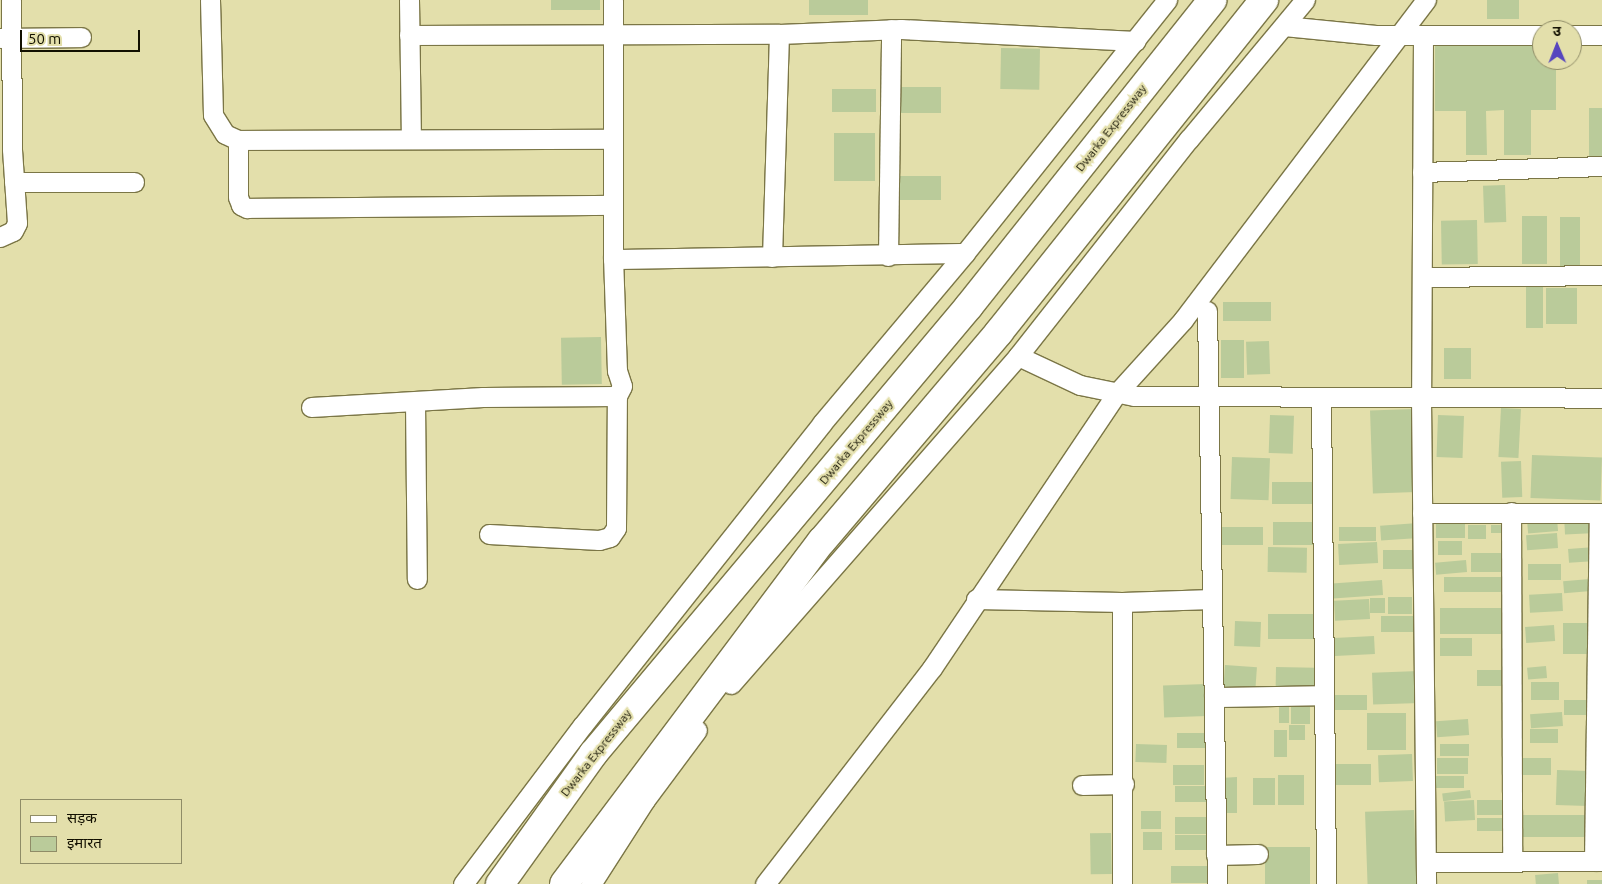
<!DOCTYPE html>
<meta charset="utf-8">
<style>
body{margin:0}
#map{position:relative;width:1602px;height:884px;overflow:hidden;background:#e3dfab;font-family:Ubuntu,"Noto Sans Devanagari",sans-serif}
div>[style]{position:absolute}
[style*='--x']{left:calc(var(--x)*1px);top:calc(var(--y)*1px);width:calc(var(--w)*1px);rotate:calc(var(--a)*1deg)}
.building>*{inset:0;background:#bacb9a;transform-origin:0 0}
.roads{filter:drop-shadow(1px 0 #7b7646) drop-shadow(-1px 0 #7b7646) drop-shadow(0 1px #7b7646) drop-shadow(0 -1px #7b7646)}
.minor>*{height:19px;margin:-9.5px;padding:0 9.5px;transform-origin:9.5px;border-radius:9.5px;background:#fff}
.highway>*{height:28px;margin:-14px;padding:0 14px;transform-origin:14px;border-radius:14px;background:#fff}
span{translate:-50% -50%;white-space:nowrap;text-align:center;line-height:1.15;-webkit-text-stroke:4.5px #e3dfab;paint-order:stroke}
.street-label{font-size:12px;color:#121001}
.legend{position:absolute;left:20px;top:799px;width:162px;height:65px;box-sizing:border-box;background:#e3dfab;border:1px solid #8f8c67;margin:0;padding:6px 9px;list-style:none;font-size:15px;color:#121001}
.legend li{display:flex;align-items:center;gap:10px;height:25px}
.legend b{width:25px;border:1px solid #8f8c67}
.north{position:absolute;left:1532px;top:20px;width:50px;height:50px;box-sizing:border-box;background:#e3dfab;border:1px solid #8f8c67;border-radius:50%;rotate:359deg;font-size:14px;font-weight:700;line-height:20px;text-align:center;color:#121001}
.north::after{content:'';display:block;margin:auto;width:18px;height:22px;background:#5746be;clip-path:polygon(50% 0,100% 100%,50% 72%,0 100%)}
.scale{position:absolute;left:20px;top:30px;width:120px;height:22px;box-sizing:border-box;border:2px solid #121001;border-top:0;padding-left:6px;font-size:15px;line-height:18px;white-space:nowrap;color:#121001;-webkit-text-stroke:4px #e3dfab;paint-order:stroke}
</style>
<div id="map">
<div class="building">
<div style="left:551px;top:0;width:49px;height:10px"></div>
<div style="left:809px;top:0;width:59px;height:15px"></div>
<div style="left:1487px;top:0;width:32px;height:19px"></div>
<div style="clip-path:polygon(1542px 38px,1542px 60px,1556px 60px,1556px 110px,1531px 110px,1531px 155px,1504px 155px,1504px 110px,1486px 111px,1487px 155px,1466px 155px,1466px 111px,1435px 111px,1435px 39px)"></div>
<div style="left:1001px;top:48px;width:39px;height:41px;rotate:1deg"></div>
<div style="left:894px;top:87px;width:47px;height:26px"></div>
<div style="left:832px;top:89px;width:44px;height:23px"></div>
<div style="left:1589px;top:108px;width:13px;height:52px"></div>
<div style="left:834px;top:133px;width:41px;height:48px"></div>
<div style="left:941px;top:176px;width:24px;height:43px;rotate:90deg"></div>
<div style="left:1505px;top:185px;width:37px;height:22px;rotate:88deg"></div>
<div style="left:1522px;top:216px;width:25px;height:48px"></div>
<div style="left:1560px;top:217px;width:20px;height:49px"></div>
<div style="left:1477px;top:220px;width:44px;height:36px;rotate:89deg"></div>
<div style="left:1543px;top:283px;width:45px;height:17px;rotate:90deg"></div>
<div style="left:1577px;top:288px;width:36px;height:31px;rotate:90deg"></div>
<div style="left:1271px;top:302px;width:19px;height:48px;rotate:90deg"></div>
<div style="left:601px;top:337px;width:47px;height:40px;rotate:89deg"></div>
<div style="left:1221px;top:340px;width:23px;height:38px"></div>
<div style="left:1269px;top:341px;width:33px;height:23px;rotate:88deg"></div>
<div style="left:1444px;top:348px;width:27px;height:31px"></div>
<div style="left:1501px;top:408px;width:20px;height:49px;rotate:3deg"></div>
<div style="left:1413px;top:409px;width:83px;height:43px;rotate:88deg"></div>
<div style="left:1270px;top:415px;width:24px;height:38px;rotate:2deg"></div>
<div style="left:1438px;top:415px;width:26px;height:42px;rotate:2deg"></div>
<div style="left:1532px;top:455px;width:70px;height:43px;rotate:2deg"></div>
<div style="left:1232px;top:457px;width:38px;height:42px;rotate:2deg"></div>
<div style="left:1521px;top:461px;width:36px;height:20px;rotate:88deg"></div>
<div style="left:1272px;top:482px;width:44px;height:22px"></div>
<div style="left:1595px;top:514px;width:19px;height:31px;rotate:87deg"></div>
<div style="left:1557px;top:519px;width:12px;height:30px;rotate:85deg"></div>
<div style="left:1273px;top:522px;width:42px;height:23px"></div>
<div style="left:1418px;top:523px;width:15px;height:38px;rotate:86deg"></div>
<div style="left:1436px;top:524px;width:29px;height:14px"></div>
<div style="left:1468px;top:525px;width:18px;height:14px"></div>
<div style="left:1491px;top:525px;width:11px;height:8px"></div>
<div style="left:1220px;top:527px;width:43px;height:18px"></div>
<div style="left:1376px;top:527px;width:14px;height:37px;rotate:90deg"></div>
<div style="left:1557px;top:533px;width:15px;height:31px;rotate:86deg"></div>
<div style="left:1438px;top:541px;width:24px;height:14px"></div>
<div style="left:1377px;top:542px;width:21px;height:39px;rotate:87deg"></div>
<div style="left:1268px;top:547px;width:39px;height:25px;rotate:1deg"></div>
<div style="left:1595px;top:547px;width:14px;height:27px;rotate:86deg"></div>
<div style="left:1383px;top:550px;width:35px;height:19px"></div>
<div style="left:1471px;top:553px;width:34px;height:19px"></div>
<div style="left:1466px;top:560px;width:12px;height:31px;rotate:85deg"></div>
<div style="left:1528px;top:564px;width:33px;height:16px"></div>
<div style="left:1510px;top:577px;width:15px;height:66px;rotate:90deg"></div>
<div style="left:1590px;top:579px;width:12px;height:27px;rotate:85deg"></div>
<div style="left:1382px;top:580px;width:15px;height:50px;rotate:86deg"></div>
<div style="left:1562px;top:593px;width:18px;height:33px;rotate:87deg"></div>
<div style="left:1412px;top:597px;width:17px;height:24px;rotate:90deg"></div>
<div style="left:1385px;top:598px;width:15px;height:15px;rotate:90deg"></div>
<div style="left:1369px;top:599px;width:20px;height:35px;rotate:87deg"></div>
<div style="left:1503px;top:608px;width:26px;height:63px;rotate:90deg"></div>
<div style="left:1313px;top:614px;width:25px;height:45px;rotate:90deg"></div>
<div style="left:1414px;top:616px;width:16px;height:33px;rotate:90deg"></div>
<div style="left:1235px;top:621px;width:26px;height:25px;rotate:2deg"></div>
<div style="left:1563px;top:623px;width:30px;height:31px"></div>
<div style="left:1554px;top:625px;width:16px;height:29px;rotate:86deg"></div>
<div style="left:1374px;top:636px;width:18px;height:40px;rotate:87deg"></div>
<div style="left:1472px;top:638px;width:18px;height:32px;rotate:90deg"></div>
<div style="left:1225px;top:665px;width:32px;height:25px;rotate:4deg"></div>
<div style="left:1546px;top:666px;width:12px;height:19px;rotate:85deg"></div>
<div style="left:1276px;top:667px;width:39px;height:26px;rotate:1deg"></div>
<div style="left:1477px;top:670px;width:31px;height:16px"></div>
<div style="left:1419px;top:671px;width:32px;height:47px;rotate:88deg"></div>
<div style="left:1531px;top:682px;width:28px;height:18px"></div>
<div style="left:1206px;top:684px;width:32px;height:43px;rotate:88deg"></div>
<div style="left:1367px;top:695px;width:15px;height:42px;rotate:90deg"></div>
<div style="left:1279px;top:699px;width:10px;height:24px"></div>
<div style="left:1589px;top:700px;width:15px;height:25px;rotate:90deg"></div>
<div style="left:1291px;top:705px;width:19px;height:19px"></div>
<div style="left:1562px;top:712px;width:14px;height:32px;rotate:86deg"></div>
<div style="left:1367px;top:713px;width:39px;height:37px"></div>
<div style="left:1468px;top:719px;width:16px;height:32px;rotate:86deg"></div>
<div style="left:1289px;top:725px;width:16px;height:15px"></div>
<div style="left:1530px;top:729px;width:28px;height:14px"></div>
<div style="left:1287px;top:730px;width:27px;height:13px;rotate:90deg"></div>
<div style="left:1177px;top:733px;width:31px;height:15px"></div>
<div style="left:1136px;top:744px;width:31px;height:18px;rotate:2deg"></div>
<div style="left:1440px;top:744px;width:29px;height:12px"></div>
<div style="left:1412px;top:754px;width:27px;height:34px;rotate:88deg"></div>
<div style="left:1468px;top:758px;width:16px;height:31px;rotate:90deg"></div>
<div style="left:1551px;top:758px;width:17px;height:28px;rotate:90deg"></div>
<div style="left:1371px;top:764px;width:21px;height:46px;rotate:90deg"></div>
<div style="left:1173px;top:765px;width:31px;height:20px"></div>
<div style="left:1557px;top:770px;width:32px;height:35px;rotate:2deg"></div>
<div style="left:1304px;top:775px;width:30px;height:26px;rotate:90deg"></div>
<div style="left:1464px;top:776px;width:12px;height:28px;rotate:90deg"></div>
<div style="clip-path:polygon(1237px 777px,1237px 813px,1222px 813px,1225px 787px,1221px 787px,1221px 778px)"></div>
<div style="left:1253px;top:778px;width:22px;height:27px"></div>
<div style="left:1175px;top:786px;width:34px;height:16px"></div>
<div style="left:1470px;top:790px;width:8px;height:28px;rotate:83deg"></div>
<div style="left:1474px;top:800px;width:20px;height:30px;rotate:87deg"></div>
<div style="left:1507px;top:800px;width:15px;height:30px;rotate:90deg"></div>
<div style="left:1414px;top:810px;width:74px;height:49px;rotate:88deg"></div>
<div style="left:1141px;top:811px;width:20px;height:18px"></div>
<div style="left:1518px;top:815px;width:71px;height:22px"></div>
<div style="left:1175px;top:817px;width:33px;height:17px"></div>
<div style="left:1477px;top:818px;width:27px;height:13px"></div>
<div style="left:1143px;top:832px;width:19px;height:18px"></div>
<div style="left:1111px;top:833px;width:41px;height:21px;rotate:89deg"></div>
<div style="left:1175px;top:835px;width:32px;height:15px"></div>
<div style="left:1265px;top:847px;width:45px;height:37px"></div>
<div style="left:1171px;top:866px;width:42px;height:17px"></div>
<div style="left:1558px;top:873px;width:11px;height:23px;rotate:85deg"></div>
<div style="left:1587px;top:880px;width:15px;height:4px"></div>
</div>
<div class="roads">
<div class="minor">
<div style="--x:210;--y:0;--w:115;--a:88.5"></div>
<div style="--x:213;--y:115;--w:22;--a:58"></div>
<div style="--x:225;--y:134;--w:14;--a:25"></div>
<div style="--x:238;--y:140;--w:375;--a:-0.2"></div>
<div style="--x:409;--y:0;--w:139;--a:89.2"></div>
<div style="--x:1284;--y:26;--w:92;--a:5.6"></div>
<div style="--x:1376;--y:35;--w:166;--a:0"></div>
<div style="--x:409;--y:35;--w:370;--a:-0.2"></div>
<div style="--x:779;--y:34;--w:122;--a:-2.3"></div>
<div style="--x:901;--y:29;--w:235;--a:2.9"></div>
<div style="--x:1572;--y:35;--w:30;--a:0"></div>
<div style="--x:1423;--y:36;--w:362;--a:90.3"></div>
<div style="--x:1421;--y:398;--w:486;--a:89.4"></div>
<div style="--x:0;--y:38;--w:81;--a:-0.7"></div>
<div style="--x:238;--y:140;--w:57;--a:90"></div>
<div style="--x:238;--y:197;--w:9;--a:69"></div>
<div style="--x:241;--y:205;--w:7;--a:27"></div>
<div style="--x:247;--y:208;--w:366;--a:-0.5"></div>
<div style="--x:1422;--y:172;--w:180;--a:-1.9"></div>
<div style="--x:14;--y:182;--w:120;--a:0"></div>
<div style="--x:0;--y:237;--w:14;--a:-25"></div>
<div style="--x:13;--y:231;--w:9;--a:-63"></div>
<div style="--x:17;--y:223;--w:74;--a:-93.9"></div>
<div style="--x:12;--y:149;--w:149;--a:-90.4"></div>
<div style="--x:888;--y:256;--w:227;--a:-89.2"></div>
<div style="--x:772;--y:257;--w:223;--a:-88.2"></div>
<div style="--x:613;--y:259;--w:352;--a:-1"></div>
<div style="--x:1422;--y:277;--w:180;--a:-0.6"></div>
<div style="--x:1207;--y:311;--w:573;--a:89"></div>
<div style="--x:1018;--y:356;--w:68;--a:25.1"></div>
<div style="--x:1080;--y:385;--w:55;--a:11.5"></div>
<div style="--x:1134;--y:396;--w:468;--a:0.2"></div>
<div style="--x:1321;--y:398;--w:486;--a:89.4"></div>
<div style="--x:415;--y:402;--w:177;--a:89.4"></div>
<div style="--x:311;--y:407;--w:172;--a:-3.3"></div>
<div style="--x:483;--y:397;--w:134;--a:-0.4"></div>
<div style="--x:1511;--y:512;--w:350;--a:89.8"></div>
<div style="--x:1422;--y:513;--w:180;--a:0"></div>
<div style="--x:489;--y:534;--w:110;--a:3.1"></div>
<div style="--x:599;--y:540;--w:11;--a:-15"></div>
<div style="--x:610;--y:537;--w:11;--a:-56"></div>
<div style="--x:616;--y:528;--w:132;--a:-89.6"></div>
<div style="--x:617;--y:396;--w:11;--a:-63"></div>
<div style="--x:622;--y:386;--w:16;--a:-108"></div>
<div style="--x:617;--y:371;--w:112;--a:-92"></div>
<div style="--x:613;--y:259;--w:259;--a:-90"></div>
<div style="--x:976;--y:599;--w:146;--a:1.2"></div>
<div style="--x:1122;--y:602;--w:90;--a:-1.9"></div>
<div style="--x:1122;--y:602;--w:282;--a:90"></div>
<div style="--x:731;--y:684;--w:436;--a:-48.8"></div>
<div style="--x:1018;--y:356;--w:276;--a:-51.8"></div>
<div style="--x:1189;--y:139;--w:181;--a:-50.2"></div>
<div style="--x:1214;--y:697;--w:110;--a:-1"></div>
<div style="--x:1082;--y:785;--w:42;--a:-1.4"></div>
<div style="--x:1216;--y:855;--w:42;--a:-1.4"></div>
<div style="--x:1594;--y:861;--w:348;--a:-89.2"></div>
<div style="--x:1426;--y:862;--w:176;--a:-0.3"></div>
<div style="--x:463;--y:884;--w:199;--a:-53"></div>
<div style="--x:583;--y:725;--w:385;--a:-51.6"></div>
<div style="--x:822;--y:423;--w:222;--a:-49.9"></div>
<div style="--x:965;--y:253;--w:324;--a:-51.4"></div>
<div style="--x:591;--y:884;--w:100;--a:-57.3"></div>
<div style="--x:645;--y:800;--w:87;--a:-53.4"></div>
<div style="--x:765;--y:884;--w:273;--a:-52.3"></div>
<div style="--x:932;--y:668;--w:330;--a:-56.1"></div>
<div style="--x:1116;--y:394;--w:100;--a:-47.8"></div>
<div style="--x:1183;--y:320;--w:402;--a:-52.8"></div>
</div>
<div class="highway">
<div style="--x:500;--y:884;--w:160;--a:-54.4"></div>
<div style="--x:593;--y:754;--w:585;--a:-49.99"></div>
<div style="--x:969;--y:306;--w:391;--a:-51.5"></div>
<div style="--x:564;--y:884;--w:429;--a:-53.1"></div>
<div style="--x:822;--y:541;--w:274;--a:-49.7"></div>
<div style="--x:999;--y:332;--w:425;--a:-51.4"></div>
</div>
</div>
<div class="street-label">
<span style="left:1111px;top:128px;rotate:-52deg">Dwarka Expressway</span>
<span style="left:856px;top:442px;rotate:-50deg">Dwarka Expressway</span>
<span style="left:596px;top:753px;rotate:-52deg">Dwarka Expressway</span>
</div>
<ul class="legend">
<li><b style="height:6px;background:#fff"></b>सड़क</li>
<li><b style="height:14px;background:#bacb9a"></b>इमारत</li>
</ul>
<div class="north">उ</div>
<div class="scale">50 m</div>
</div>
